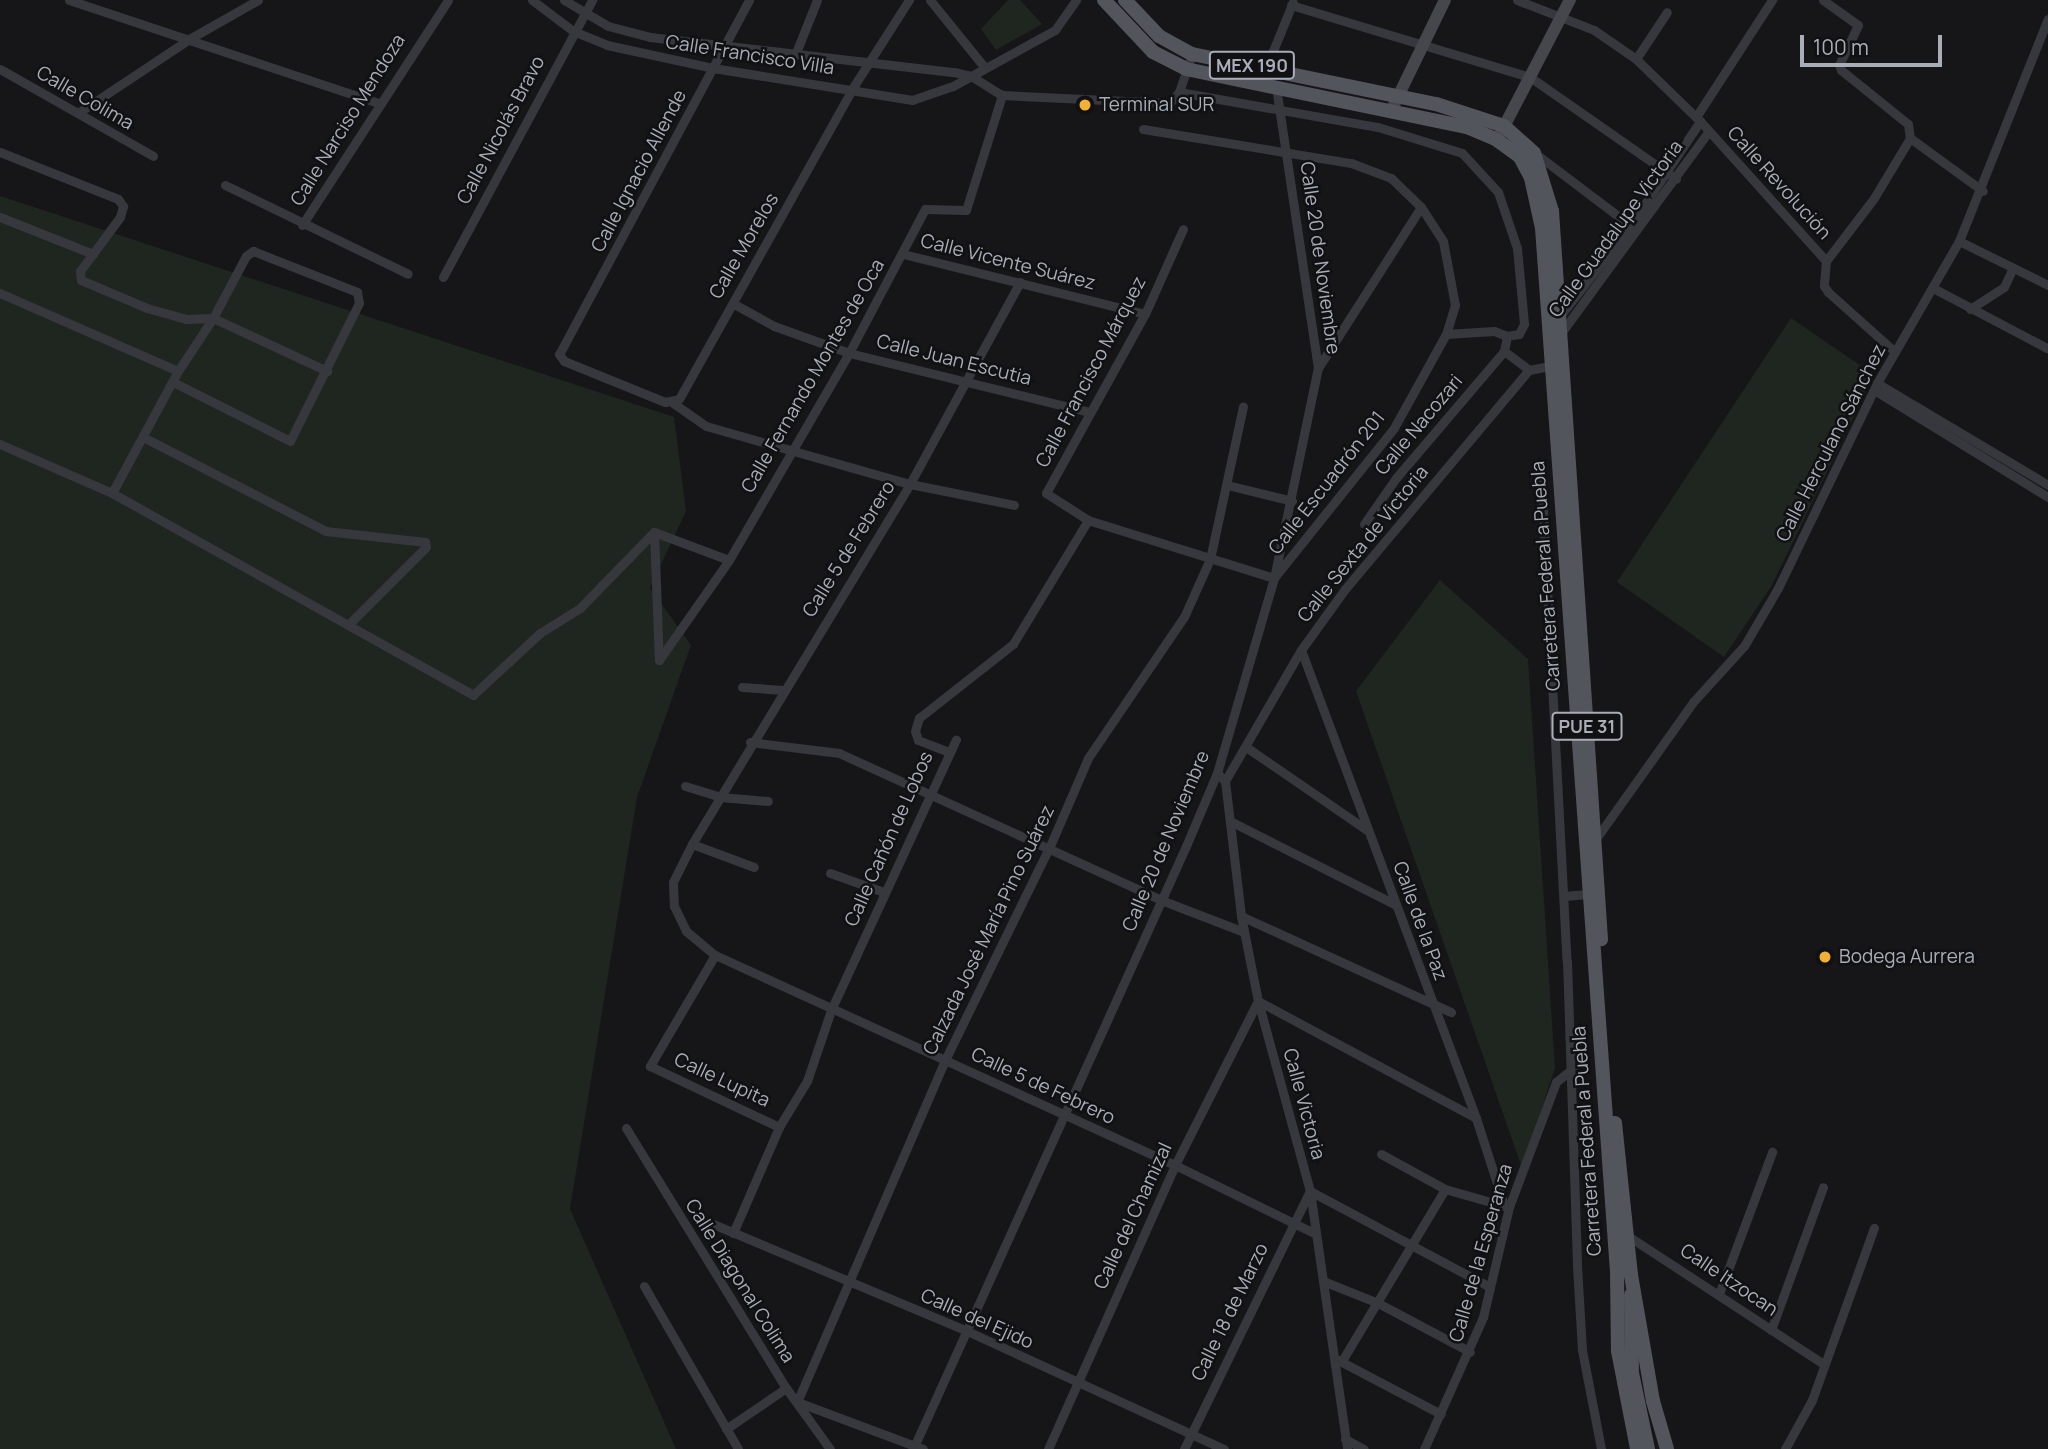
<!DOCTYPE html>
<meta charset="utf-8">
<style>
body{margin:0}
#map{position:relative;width:2048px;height:1449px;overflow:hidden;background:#161618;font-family:Manrope,sans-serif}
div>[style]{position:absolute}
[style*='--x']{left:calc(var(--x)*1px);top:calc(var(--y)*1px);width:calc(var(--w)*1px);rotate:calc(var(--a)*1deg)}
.green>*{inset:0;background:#1e261f}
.street>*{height:9px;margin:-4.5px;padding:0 4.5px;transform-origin:4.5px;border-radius:4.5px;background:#37383d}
.secondary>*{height:12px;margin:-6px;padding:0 6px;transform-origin:6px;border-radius:6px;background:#45474d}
.primary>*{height:14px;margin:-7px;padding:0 7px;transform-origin:7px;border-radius:7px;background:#53555c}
.dots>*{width:19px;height:19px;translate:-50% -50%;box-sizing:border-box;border:4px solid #111113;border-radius:50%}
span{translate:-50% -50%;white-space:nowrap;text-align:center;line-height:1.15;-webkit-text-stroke:5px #111113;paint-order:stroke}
.shield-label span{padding:2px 5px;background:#111113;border:2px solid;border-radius:5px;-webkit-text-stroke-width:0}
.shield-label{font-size:18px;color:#a8adb8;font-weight:700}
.street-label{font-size:19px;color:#a8adb8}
.poi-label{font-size:19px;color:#a8adb8}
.left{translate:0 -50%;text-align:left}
.scale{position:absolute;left:1800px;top:35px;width:142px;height:32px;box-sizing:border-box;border:4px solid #a8adb8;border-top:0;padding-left:9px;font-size:21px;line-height:24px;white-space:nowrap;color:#a8adb8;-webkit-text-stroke:5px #111113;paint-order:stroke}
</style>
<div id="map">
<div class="green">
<div style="clip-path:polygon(1008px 0,1020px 0,1042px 24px,996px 50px,981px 29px)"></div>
<div style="clip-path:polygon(0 196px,674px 417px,686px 511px,650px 588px,691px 645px,637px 797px,570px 1209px,676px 1449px,0 1449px)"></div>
<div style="clip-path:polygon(1791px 318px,1874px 375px,1772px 585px,1724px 657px,1617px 582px)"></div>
<div style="clip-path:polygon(1440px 580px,1528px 659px,1555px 1068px,1522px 1168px,1356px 691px)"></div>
</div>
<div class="street">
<div style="--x:69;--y:0;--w:326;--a:18.4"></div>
<div style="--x:532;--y:0;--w:51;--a:37.1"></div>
<div style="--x:573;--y:31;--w:37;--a:22"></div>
<div style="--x:607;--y:45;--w:108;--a:12.2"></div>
<div style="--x:713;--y:68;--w:202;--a:9.1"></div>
<div style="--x:912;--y:100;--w:43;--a:-18.9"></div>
<div style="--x:953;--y:86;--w:116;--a:-28.8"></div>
<div style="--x:1055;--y:30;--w:37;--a:-55"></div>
<div style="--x:564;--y:0;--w:51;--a:30.6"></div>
<div style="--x:608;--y:26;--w:43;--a:14.7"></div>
<div style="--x:650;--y:37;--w:306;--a:6.6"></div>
<div style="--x:954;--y:72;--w:17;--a:13"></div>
<div style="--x:971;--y:76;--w:36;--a:32"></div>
<div style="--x:1002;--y:95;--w:168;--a:2.7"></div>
<div style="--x:1170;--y:103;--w:14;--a:-51"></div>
<div style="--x:1179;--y:92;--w:202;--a:10"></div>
<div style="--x:1378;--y:127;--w:88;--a:17.2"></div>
<div style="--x:1462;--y:153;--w:53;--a:47.3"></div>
<div style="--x:1498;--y:192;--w:59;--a:71.3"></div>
<div style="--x:1517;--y:248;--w:76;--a:84.7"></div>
<div style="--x:1524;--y:324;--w:11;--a:117"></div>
<div style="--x:1519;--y:334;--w:12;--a:171"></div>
<div style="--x:749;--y:0;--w:402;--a:118.2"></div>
<div style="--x:559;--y:354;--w:9;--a:54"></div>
<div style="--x:564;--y:361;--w:109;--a:22.1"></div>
<div style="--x:665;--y:402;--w:14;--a:-12"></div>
<div style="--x:679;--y:399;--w:355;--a:-60.8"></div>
<div style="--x:852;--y:89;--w:106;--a:-57.4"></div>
<div style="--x:930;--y:0;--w:87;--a:51"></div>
<div style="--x:1517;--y:0;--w:83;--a:21.3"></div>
<div style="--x:1594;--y:30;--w:51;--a:34.6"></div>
<div style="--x:1636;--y:59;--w:89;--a:44.1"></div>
<div style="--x:1700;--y:121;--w:188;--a:48"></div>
<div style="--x:1826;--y:261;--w:25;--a:95"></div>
<div style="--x:1824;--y:286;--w:7;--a:56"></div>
<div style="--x:1828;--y:292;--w:90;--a:41.8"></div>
<div style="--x:1823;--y:0;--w:43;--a:35.5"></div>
<div style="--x:1858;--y:25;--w:44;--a:115.4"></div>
<div style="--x:1839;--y:65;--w:5;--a:68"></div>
<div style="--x:1841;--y:70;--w:86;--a:38.9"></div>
<div style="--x:1908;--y:124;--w:14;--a:82"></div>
<div style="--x:1910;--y:138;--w:90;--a:36"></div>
<div style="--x:1291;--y:5;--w:250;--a:16.8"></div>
<div style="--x:1530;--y:77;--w:178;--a:34.9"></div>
<div style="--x:795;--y:55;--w:59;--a:-68.2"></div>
<div style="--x:1636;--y:59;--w:56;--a:-56.6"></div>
<div style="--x:1266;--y:68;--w:71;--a:-67.8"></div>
<div style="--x:0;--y:69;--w:176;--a:29.6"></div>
<div style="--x:1179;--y:92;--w:40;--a:-71.1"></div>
<div style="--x:78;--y:113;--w:136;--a:-33.6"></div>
<div style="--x:191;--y:38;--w:77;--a:-29.6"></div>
<div style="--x:1696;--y:117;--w:140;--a:-57"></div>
<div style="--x:1143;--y:129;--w:211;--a:9.3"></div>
<div style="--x:1351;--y:163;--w:43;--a:20.6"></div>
<div style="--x:1391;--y:178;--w:42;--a:44"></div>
<div style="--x:1421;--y:207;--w:40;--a:57.1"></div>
<div style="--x:1443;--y:241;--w:65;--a:79.4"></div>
<div style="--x:1455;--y:305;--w:30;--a:107"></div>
<div style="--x:1446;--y:334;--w:107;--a:119"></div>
<div style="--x:1394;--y:428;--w:192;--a:128.7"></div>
<div style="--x:1274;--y:578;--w:195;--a:-162.7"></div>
<div style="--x:1088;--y:520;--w:50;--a:-147.3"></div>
<div style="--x:1046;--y:493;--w:205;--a:-61.1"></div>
<div style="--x:1145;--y:314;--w:93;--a:-65.9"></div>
<div style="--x:0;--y:152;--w:127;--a:21.7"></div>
<div style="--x:118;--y:199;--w:9;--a:54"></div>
<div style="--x:123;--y:206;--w:11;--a:105"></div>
<div style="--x:120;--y:217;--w:67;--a:126.5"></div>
<div style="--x:80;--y:271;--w:9;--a:84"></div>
<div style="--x:81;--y:280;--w:72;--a:23"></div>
<div style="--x:147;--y:308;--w:41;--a:15.8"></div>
<div style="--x:186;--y:319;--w:27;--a:-2"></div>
<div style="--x:213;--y:318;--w:126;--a:24.9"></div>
<div style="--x:1536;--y:154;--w:123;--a:37.1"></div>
<div style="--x:225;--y:185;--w:203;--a:25.9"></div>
<div style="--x:0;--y:217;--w:100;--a:21.7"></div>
<div style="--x:302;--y:225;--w:268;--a:-57"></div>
<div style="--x:1959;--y:241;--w:99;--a:26.3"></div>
<div style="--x:903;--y:254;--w:249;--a:13.9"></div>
<div style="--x:1826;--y:261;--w:79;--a:-52.7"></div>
<div style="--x:1874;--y:198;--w:70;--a:-59"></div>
<div style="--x:443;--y:277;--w:315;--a:-61.7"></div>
<div style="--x:1020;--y:282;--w:230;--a:118.6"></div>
<div style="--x:910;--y:484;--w:421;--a:121.2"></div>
<div style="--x:692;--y:844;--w:42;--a:116.6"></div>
<div style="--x:673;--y:882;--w:24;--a:88"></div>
<div style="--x:674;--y:906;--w:28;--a:64"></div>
<div style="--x:686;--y:931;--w:38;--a:40"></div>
<div style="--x:715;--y:955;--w:506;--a:24.54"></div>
<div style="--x:1175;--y:1165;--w:157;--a:26.1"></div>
<div style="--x:1933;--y:288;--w:129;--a:27.8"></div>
<div style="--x:0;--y:293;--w:194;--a:23.7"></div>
<div style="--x:734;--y:304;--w:46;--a:28.8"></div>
<div style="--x:774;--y:326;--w:80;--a:19.8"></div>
<div style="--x:849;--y:353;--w:248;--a:13.8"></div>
<div style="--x:1970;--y:309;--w:40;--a:-32.9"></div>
<div style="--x:2004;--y:287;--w:19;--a:-65"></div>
<div style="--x:1560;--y:316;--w:115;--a:-52"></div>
<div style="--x:1631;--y:225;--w:125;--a:-56.4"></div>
<div style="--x:1561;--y:333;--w:249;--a:-53.8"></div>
<div style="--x:1446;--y:334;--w:48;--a:-3.6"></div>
<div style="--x:1494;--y:331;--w:14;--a:21"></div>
<div style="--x:1507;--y:336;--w:15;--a:101"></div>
<div style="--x:1504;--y:351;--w:31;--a:37"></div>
<div style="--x:1318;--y:368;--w:191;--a:-57.4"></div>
<div style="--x:1877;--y:383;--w:199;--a:30.8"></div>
<div style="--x:1874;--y:390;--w:204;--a:31.6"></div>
<div style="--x:673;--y:403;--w:40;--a:34.9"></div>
<div style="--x:706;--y:426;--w:212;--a:15.9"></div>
<div style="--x:910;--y:484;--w:106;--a:11.4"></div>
<div style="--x:143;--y:437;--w:206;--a:27.2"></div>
<div style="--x:326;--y:531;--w:100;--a:6.3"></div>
<div style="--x:425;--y:542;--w:5;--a:79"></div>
<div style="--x:426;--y:547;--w:110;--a:135"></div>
<div style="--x:0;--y:444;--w:122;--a:23.6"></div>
<div style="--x:112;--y:493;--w:414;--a:29.2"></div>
<div style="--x:473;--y:695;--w:91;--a:-42.8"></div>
<div style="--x:540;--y:633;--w:47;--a:-32"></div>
<div style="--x:580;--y:608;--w:106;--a:-45.8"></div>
<div style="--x:654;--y:532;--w:80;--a:20.5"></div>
<div style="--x:1541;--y:473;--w:489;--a:87"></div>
<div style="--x:1567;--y:961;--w:305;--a:88.1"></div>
<div style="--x:1577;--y:1266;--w:84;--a:86.6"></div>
<div style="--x:1582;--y:1350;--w:101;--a:79.1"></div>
<div style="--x:1227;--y:485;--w:67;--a:13.8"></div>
<div style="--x:112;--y:493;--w:139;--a:-61.6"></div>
<div style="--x:178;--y:371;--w:64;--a:-56.6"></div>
<div style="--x:213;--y:318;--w:70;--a:-62"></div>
<div style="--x:246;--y:256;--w:9;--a:-36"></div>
<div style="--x:253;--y:251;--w:112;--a:21.5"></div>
<div style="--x:357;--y:292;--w:11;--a:80"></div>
<div style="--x:359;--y:303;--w:154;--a:116.6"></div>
<div style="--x:290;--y:441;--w:131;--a:-153.2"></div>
<div style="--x:1364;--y:524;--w:56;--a:-55.2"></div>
<div style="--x:1396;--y:478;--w:167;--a:-49.6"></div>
<div style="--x:654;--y:532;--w:128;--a:87.8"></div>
<div style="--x:659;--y:660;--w:122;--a:-55"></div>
<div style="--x:729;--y:560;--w:239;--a:-59.9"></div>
<div style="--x:849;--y:353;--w:163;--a:-62.2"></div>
<div style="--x:925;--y:209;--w:41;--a:1.4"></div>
<div style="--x:966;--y:210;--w:121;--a:-72.6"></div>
<div style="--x:1301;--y:650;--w:500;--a:69.5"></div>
<div style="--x:1476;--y:1118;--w:91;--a:72.2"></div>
<div style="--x:742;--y:687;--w:41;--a:4.2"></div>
<div style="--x:750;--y:742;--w:90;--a:7"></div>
<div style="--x:839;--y:753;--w:354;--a:24.5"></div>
<div style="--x:1161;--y:900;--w:89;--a:21.1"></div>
<div style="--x:1246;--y:747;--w:148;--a:34.5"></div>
<div style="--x:949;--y:752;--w:33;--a:-159"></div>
<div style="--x:918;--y:740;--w:9;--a:-108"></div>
<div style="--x:915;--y:731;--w:14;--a:-73"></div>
<div style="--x:919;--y:718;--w:120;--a:-38.2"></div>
<div style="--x:1013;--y:644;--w:145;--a:-58.8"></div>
<div style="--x:1217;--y:773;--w:11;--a:45"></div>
<div style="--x:1225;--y:781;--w:136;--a:83.2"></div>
<div style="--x:1241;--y:916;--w:87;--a:78.7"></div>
<div style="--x:1258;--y:1001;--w:197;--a:74.7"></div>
<div style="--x:1310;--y:1191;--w:261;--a:81.8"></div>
<div style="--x:1225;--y:781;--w:151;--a:-59.9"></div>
<div style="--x:1301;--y:650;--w:75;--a:-54.2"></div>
<div style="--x:1345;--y:589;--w:286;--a:-50"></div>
<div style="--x:1529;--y:370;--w:25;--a:-11"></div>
<div style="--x:685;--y:786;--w:37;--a:17"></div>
<div style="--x:720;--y:797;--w:48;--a:4.8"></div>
<div style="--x:1230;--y:821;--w:186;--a:26.8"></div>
<div style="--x:1595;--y:840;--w:169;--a:-54.6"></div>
<div style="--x:1693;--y:702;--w:76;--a:-47.7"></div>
<div style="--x:1744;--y:646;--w:67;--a:-59.6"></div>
<div style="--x:1778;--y:588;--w:228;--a:-64.2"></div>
<div style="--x:1877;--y:383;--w:164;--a:-60"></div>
<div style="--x:1959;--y:241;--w:239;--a:-68.2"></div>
<div style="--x:692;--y:844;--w:66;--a:20.4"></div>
<div style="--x:830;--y:873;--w:57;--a:19.4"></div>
<div style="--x:1564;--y:896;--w:24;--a:-5"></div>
<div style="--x:1241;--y:916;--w:231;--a:24.6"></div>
<div style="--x:715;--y:955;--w:129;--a:120.4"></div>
<div style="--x:650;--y:1066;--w:143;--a:25.3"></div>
<div style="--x:626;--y:1128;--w:305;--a:58.4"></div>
<div style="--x:786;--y:1388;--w:75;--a:54.2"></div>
<div style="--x:1381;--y:1154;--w:73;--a:28.7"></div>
<div style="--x:713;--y:1224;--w:273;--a:22.8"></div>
<div style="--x:965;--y:1330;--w:285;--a:24.7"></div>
<div style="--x:733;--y:1233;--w:116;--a:-66.5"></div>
<div style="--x:779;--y:1127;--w:54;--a:-58.7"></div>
<div style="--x:807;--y:1081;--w:75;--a:-71.3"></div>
<div style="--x:831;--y:1010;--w:298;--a:-65.2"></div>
<div style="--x:1625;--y:1234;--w:235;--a:33.2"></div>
<div style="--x:1323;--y:1281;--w:59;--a:21.8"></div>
<div style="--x:1378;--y:1303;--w:104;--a:28"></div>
<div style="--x:644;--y:1286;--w:188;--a:60"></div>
<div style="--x:1719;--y:1294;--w:152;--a:-69.5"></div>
<div style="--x:1771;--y:1330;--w:152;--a:-70"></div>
<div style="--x:1343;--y:1359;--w:198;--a:-59"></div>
<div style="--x:1445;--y:1189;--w:66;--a:15.9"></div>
<div style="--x:1338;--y:1360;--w:116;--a:27.7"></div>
<div style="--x:726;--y:1429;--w:73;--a:-34.3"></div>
<div style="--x:1345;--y:1439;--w:21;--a:28"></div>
<div style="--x:913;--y:1449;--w:662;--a:-65.64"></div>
<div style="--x:1186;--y:846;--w:79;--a:-67"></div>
<div style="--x:1217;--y:773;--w:203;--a:-73.7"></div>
<div style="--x:1274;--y:578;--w:215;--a:-78.2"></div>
<div style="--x:1318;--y:368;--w:284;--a:-98.5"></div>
<div style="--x:923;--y:1449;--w:134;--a:-159.5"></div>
<div style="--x:797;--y:1402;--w:373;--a:-66.6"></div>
<div style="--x:945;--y:1060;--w:238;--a:-63.9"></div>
<div style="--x:1050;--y:846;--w:96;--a:-66.6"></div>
<div style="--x:1088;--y:758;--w:171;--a:-55.8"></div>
<div style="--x:1184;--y:617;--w:64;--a:-65.9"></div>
<div style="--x:1210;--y:559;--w:156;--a:-77.8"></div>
<div style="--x:1048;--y:1449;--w:311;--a:-65.9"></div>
<div style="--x:1175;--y:1165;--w:184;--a:-63.2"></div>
<div style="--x:1258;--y:1001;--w:247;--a:28.2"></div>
<div style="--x:1184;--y:1449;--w:287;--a:-64"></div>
<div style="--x:1310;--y:1191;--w:204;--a:28.1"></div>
<div style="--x:1424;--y:1449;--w:145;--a:-65.9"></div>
<div style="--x:1483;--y:1317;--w:113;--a:-76.7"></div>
<div style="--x:1509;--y:1207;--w:134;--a:-69.4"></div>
<div style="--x:1556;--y:1082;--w:21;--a:-39"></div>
<div style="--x:1785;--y:1449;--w:56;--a:-61.1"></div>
<div style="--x:1812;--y:1400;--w:183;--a:-70.2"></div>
</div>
<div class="secondary">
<div style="--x:1392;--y:109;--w:121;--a:-64.1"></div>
<div style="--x:1497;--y:140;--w:158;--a:-62.5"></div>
</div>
<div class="primary">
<div style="--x:1104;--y:0;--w:71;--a:46.7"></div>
<div style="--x:1153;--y:52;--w:37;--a:27"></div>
<div style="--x:1186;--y:69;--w:287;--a:11.7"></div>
<div style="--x:1467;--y:127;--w:33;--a:23"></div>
<div style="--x:1497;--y:140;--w:29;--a:36"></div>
<div style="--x:1520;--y:157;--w:24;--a:62"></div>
<div style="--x:1531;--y:178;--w:51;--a:77.6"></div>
<div style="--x:1542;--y:228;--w:1046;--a:85.89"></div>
<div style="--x:1617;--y:1271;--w:80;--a:89.3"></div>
<div style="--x:1618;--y:1351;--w:100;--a:79"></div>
<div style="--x:1125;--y:0;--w:50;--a:46.6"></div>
<div style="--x:1159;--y:36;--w:38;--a:29"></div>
<div style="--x:1192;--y:54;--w:249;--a:11.6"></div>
<div style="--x:1436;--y:104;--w:71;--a:17.9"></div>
<div style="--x:1504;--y:126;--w:40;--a:42"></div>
<div style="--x:1534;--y:153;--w:61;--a:72.8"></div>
<div style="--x:1552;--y:211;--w:730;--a:86.15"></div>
<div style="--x:1615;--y:1123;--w:153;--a:84"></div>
<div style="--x:1631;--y:1275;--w:128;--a:80.1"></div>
<div style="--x:1653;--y:1401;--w:50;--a:73.7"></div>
<div style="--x:1631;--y:1295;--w:78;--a:89.3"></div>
<div style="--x:1632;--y:1373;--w:78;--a:78.1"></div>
</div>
<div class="dots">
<div style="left:1085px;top:105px;background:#f2b134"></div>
<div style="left:1825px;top:957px;background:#f2b134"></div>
</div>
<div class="shield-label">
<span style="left:1252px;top:65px">MEX 190</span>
<span style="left:1587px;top:726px">PUE 31</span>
</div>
<div class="street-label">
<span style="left:750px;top:55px;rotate:9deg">Calle Francisco Villa</span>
<span style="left:85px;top:98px;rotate:30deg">Calle Colima</span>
<span style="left:348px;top:120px;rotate:-58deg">Calle Narciso Mendoza</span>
<span style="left:501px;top:130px;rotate:-62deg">Calle Nicolás Bravo</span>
<span style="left:639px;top:171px;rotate:-62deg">Calle Ignacio Allende</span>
<span style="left:1779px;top:183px;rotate:48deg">Calle Revolución</span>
<span style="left:1616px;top:229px;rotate:-54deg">Calle Guadalupe Victoria</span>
<span style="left:744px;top:246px;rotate:-60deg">Calle Morelos</span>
<span style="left:1320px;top:258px;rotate:82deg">Calle 20 de Noviembre</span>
<span style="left:1008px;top:262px;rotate:14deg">Calle Vicente Suárez</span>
<span style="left:954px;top:360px;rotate:14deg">Calle Juan Escutia</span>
<span style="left:1091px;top:372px;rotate:-62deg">Calle Francisco Márquez</span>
<span style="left:813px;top:376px;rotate:-60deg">Calle Fernando Montes de Oca</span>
<span style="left:1419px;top:425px;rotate:-50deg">Calle Nacozari</span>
<span style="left:1831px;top:443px;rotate:-63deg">Calle Herculano Sánchez</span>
<span style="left:1327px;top:483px;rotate:-52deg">Calle Escuadrón 201</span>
<span style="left:1363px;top:544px;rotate:-51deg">Calle Sexta de Victoria</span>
<span style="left:849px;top:549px;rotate:-58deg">Calle 5 de Febrero</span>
<span style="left:1546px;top:576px;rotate:-94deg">Carretera Federal a Puebla</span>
<span style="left:889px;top:839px;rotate:-66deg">Calle Cañón de Lobos</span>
<span style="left:1166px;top:841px;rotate:-67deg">Calle 20 de Noviembre</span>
<span style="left:1420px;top:921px;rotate:70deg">Calle de la Paz</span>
<span style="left:989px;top:930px;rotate:-64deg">Calzada José María Pino Suárez</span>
<span style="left:722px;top:1080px;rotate:25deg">Calle Lupita</span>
<span style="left:1043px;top:1086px;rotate:25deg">Calle 5 de Febrero</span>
<span style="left:1304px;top:1104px;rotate:75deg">Calle Victoria</span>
<span style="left:1587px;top:1141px;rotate:-94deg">Carretera Federal a Puebla</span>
<span style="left:1133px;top:1216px;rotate:-65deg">Calle del Chamizal</span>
<span style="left:1481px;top:1253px;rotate:-74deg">Calle de la Esperanza</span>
<span style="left:1729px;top:1280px;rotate:34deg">Calle Itzocan</span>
<span style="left:740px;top:1281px;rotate:58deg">Calle Diagonal Colima</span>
<span style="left:1230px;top:1312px;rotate:-64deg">Calle 18 de Marzo</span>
<span style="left:977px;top:1319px;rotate:24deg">Calle del Ejido</span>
</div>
<div class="poi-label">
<span class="left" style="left:1099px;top:105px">Terminal SUR</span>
<span class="left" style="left:1839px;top:957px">Bodega Aurrera</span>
</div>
<div class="scale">100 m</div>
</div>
